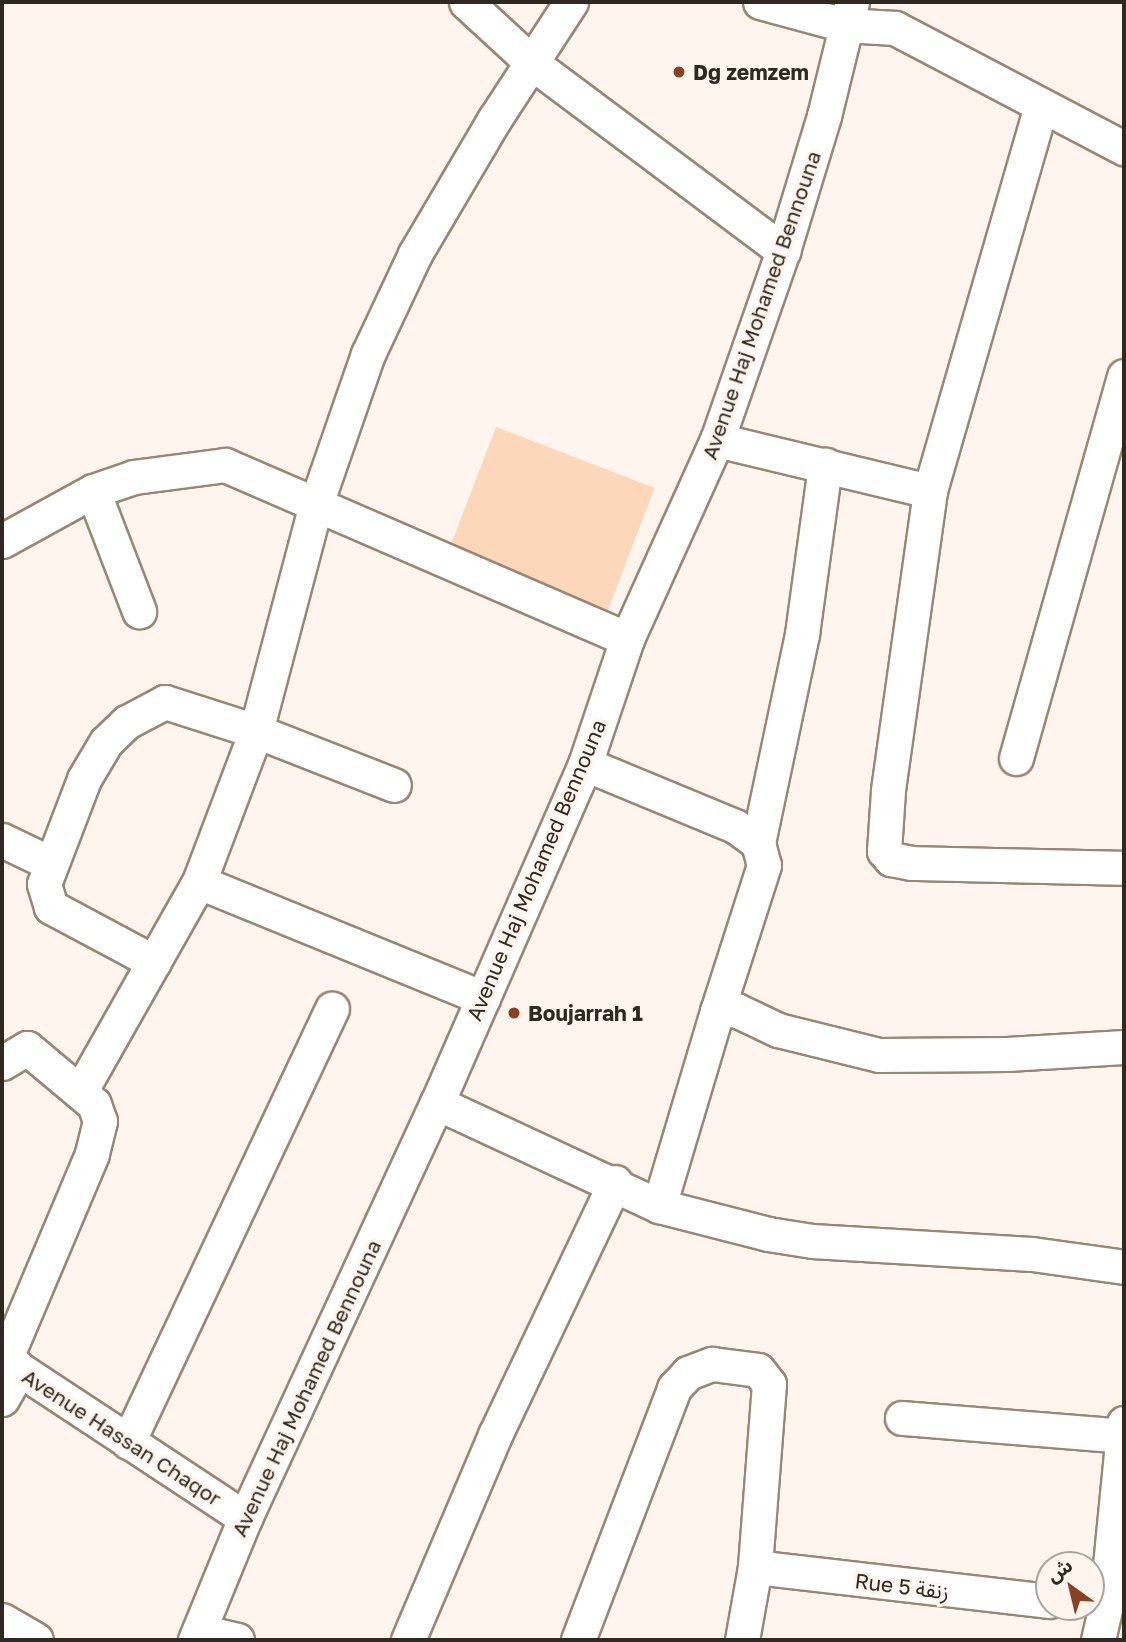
<!DOCTYPE html>
<meta charset="utf-8">
<style>
body{margin:0}
#map{position:relative;width:1126px;height:1642px;overflow:hidden;background:#fef6ee;font-family:"Golos Text","Noto Sans Arabic",sans-serif}
div>[style]{position:absolute}
[style*='--x']{left:calc(var(--x)*1px);top:calc(var(--y)*1px);width:calc(var(--w)*1px);rotate:calc(var(--a)*1deg)}
.building>*{inset:0;background:#fdd7ba;transform-origin:0 0}
.roads{filter:drop-shadow(2px 0 #988774) drop-shadow(-2px 0 #988774) drop-shadow(0 2px #988774) drop-shadow(0 -2px #988774)}
.minor>*{height:33px;margin:-16.5px;padding:0 16.5px;transform-origin:16.5px;border-radius:16.5px;background:#fff}
.dots>*{width:19px;height:19px;translate:-50% -50%;box-sizing:border-box;border:4px solid #fef6ee;border-radius:50%}
span{translate:-50% -50%;white-space:nowrap;text-align:center;line-height:1.15;-webkit-text-stroke:7px #fef6ee;paint-order:stroke}
.poi-label{font-size:21px;color:#302921;font-weight:700}
.left{translate:0 -50%;text-align:left}
.street-label{font-size:21px;color:#302921}
.frame{position:absolute;inset:0;border:4px solid #302921;pointer-events:none}
.north{position:absolute;left:1035px;top:1551px;width:70px;height:70px;box-sizing:border-box;background:#fef6ee;border:2px solid #aca49c;border-radius:50%;rotate:326deg;font-size:19px;font-weight:700;line-height:28px;text-align:center;color:#302921}
.north::after{content:'';display:block;margin:auto;width:24px;height:32px;background:#8a4123;clip-path:polygon(50% 0,100% 100%,50% 72%,0 100%)}
</style>
<div id="map">
<div class="building">
<div style="left:496px;top:427px;width:170px;height:136px;rotate:21deg"></div>
</div>
<div class="roads">
<div class="minor">
<div style="--x:466;--y:2;--w:90;--a:42.7"></div>
<div style="--x:532;--y:63;--w:314;--a:36.8"></div>
<div style="--x:760;--y:2;--w:87;--a:15.3"></div>
<div style="--x:844;--y:25;--w:51;--a:3.4"></div>
<div style="--x:895;--y:28;--w:259;--a:27.7"></div>
<div style="--x:1041;--y:106;--w:401;--a:106.1"></div>
<div style="--x:930;--y:491;--w:303;--a:98"></div>
<div style="--x:888;--y:791;--w:60;--a:93.8"></div>
<div style="--x:884;--y:851;--w:11;--a:49"></div>
<div style="--x:891;--y:859;--w:20;--a:11"></div>
<div style="--x:911;--y:863;--w:213;--a:1.3"></div>
<div style="--x:717;--y:440;--w:219;--a:13.5"></div>
<div style="--x:93;--y:491;--w:129;--a:69"></div>
<div style="--x:2;--y:541;--w:104;--a:-28.8"></div>
<div style="--x:93;--y:491;--w:43;--a:-18.9"></div>
<div style="--x:134;--y:477;--w:92;--a:-7.5"></div>
<div style="--x:225;--y:465;--w:438;--a:23.4"></div>
<div style="--x:1016;--y:758;--w:397;--a:-74.2"></div>
<div style="--x:585;--y:764;--w:162;--a:22.5"></div>
<div style="--x:735;--y:826;--w:29;--a:36"></div>
<div style="--x:758;--y:843;--w:23;--a:75"></div>
<div style="--x:764;--y:865;--w:153;--a:107.8"></div>
<div style="--x:717;--y:1011;--w:19;--a:-3"></div>
<div style="--x:736;--y:1010;--w:47;--a:25.5"></div>
<div style="--x:778;--y:1030;--w:104;--a:13.9"></div>
<div style="--x:879;--y:1055;--w:128;--a:-0.4"></div>
<div style="--x:1007;--y:1054;--w:117;--a:-3.4"></div>
<div style="--x:2;--y:840;--w:53;--a:25.6"></div>
<div style="--x:758;--y:843;--w:214;--a:-78.1"></div>
<div style="--x:802;--y:634;--w:171;--a:-82.2"></div>
<div style="--x:199;--y:882;--w:307;--a:22.2"></div>
<div style="--x:154;--y:962;--w:117;--a:-151.9"></div>
<div style="--x:51;--y:907;--w:24;--a:-107"></div>
<div style="--x:44;--y:884;--w:112;--a:-69.1"></div>
<div style="--x:84;--y:779;--w:43;--a:-59.3"></div>
<div style="--x:106;--y:742;--w:29;--a:-44"></div>
<div style="--x:127;--y:722;--w:43;--a:-27.8"></div>
<div style="--x:165;--y:702;--w:96;--a:17.7"></div>
<div style="--x:256;--y:731;--w:148;--a:21.4"></div>
<div style="--x:2;--y:1063;--w:29;--a:-31"></div>
<div style="--x:27;--y:1048;--w:87;--a:39.9"></div>
<div style="--x:94;--y:1104;--w:18;--a:71"></div>
<div style="--x:100;--y:1121;--w:34;--a:104"></div>
<div style="--x:92;--y:1154;--w:221;--a:112.9"></div>
<div style="--x:80;--y:1092;--w:241;--a:-60.5"></div>
<div style="--x:199;--y:882;--w:161;--a:-69.3"></div>
<div style="--x:256;--y:731;--w:235;--a:-75.2"></div>
<div style="--x:316;--y:504;--w:159;--a:-70.9"></div>
<div style="--x:368;--y:354;--w:110;--a:-64.8"></div>
<div style="--x:415;--y:254;--w:156;--a:-59.5"></div>
<div style="--x:494;--y:120;--w:141;--a:-56.9"></div>
<div style="--x:437;--y:1103;--w:245;--a:24.9"></div>
<div style="--x:659;--y:1206;--w:113;--a:14.4"></div>
<div style="--x:768;--y:1234;--w:45;--a:9"></div>
<div style="--x:812;--y:1241;--w:220;--a:3.4"></div>
<div style="--x:1032;--y:1254;--w:93;--a:8"></div>
<div style="--x:659;--y:1206;--w:203;--a:-73.4"></div>
<div style="--x:2;--y:1353;--w:23;--a:43"></div>
<div style="--x:19;--y:1369;--w:271;--a:33.4"></div>
<div style="--x:2;--y:1399;--w:34;--a:-60"></div>
<div style="--x:902;--y:1418;--w:223;--a:4.6"></div>
<div style="--x:128;--y:1442;--w:479;--a:-64.8"></div>
<div style="--x:755;--y:1567;--w:296;--a:6.6"></div>
<div style="--x:2;--y:1620;--w:39;--a:30"></div>
<div style="--x:199;--y:1631;--w:39;--a:13"></div>
<div style="--x:195;--y:1640;--w:132;--a:-67.7"></div>
<div style="--x:245;--y:1518;--w:457;--a:-65.2"></div>
<div style="--x:437;--y:1103;--w:370;--a:-66.4"></div>
<div style="--x:585;--y:764;--w:132;--a:-71.4"></div>
<div style="--x:627;--y:639;--w:218;--a:-65.7"></div>
<div style="--x:717;--y:440;--w:200;--a:-70.8"></div>
<div style="--x:783;--y:251;--w:141;--a:-73.1"></div>
<div style="--x:824;--y:116;--w:117;--a:-76.2"></div>
<div style="--x:408;--y:1640;--w:223;--a:-67"></div>
<div style="--x:495;--y:1435;--w:280;--a:-64.6"></div>
<div style="--x:578;--y:1640;--w:270;--a:-69.1"></div>
<div style="--x:674;--y:1388;--w:21;--a:-47"></div>
<div style="--x:688;--y:1373;--w:26;--a:-21"></div>
<div style="--x:712;--y:1364;--w:46;--a:7.4"></div>
<div style="--x:758;--y:1370;--w:18;--a:52"></div>
<div style="--x:769;--y:1384;--w:184;--a:94.4"></div>
<div style="--x:755;--y:1567;--w:74;--a:100.1"></div>
<div style="--x:1098;--y:1640;--w:35;--a:-77"></div>
<div style="--x:1106;--y:1606;--w:184;--a:-84.4"></div>
</div>
</div>
<div class="dots">
<div style="left:679px;top:72px;background:#8a4123"></div>
<div style="left:514px;top:1013px;background:#8a4123"></div>
</div>
<div class="poi-label">
<span class="left" style="left:693px;top:72px">Dg zemzem</span>
<span class="left" style="left:528px;top:1013px">Boujarrah 1</span>
</div>
<div class="street-label">
<span style="left:761px;top:305px;rotate:-71deg">Avenue Haj Mohamed Bennouna</span>
<span style="left:536px;top:870px;rotate:-67deg">Avenue Haj Mohamed Bennouna</span>
<span style="left:306px;top:1388px;rotate:-65deg">Avenue Haj Mohamed Bennouna</span>
<span style="left:122px;top:1437px;rotate:33deg">Avenue Hassan Chaqor</span>
<span style="left:902px;top:1586px;rotate:7deg">Rue 5 زنقة</span>
</div>
<div class="frame"></div>
<div class="north">ش</div>
</div>
